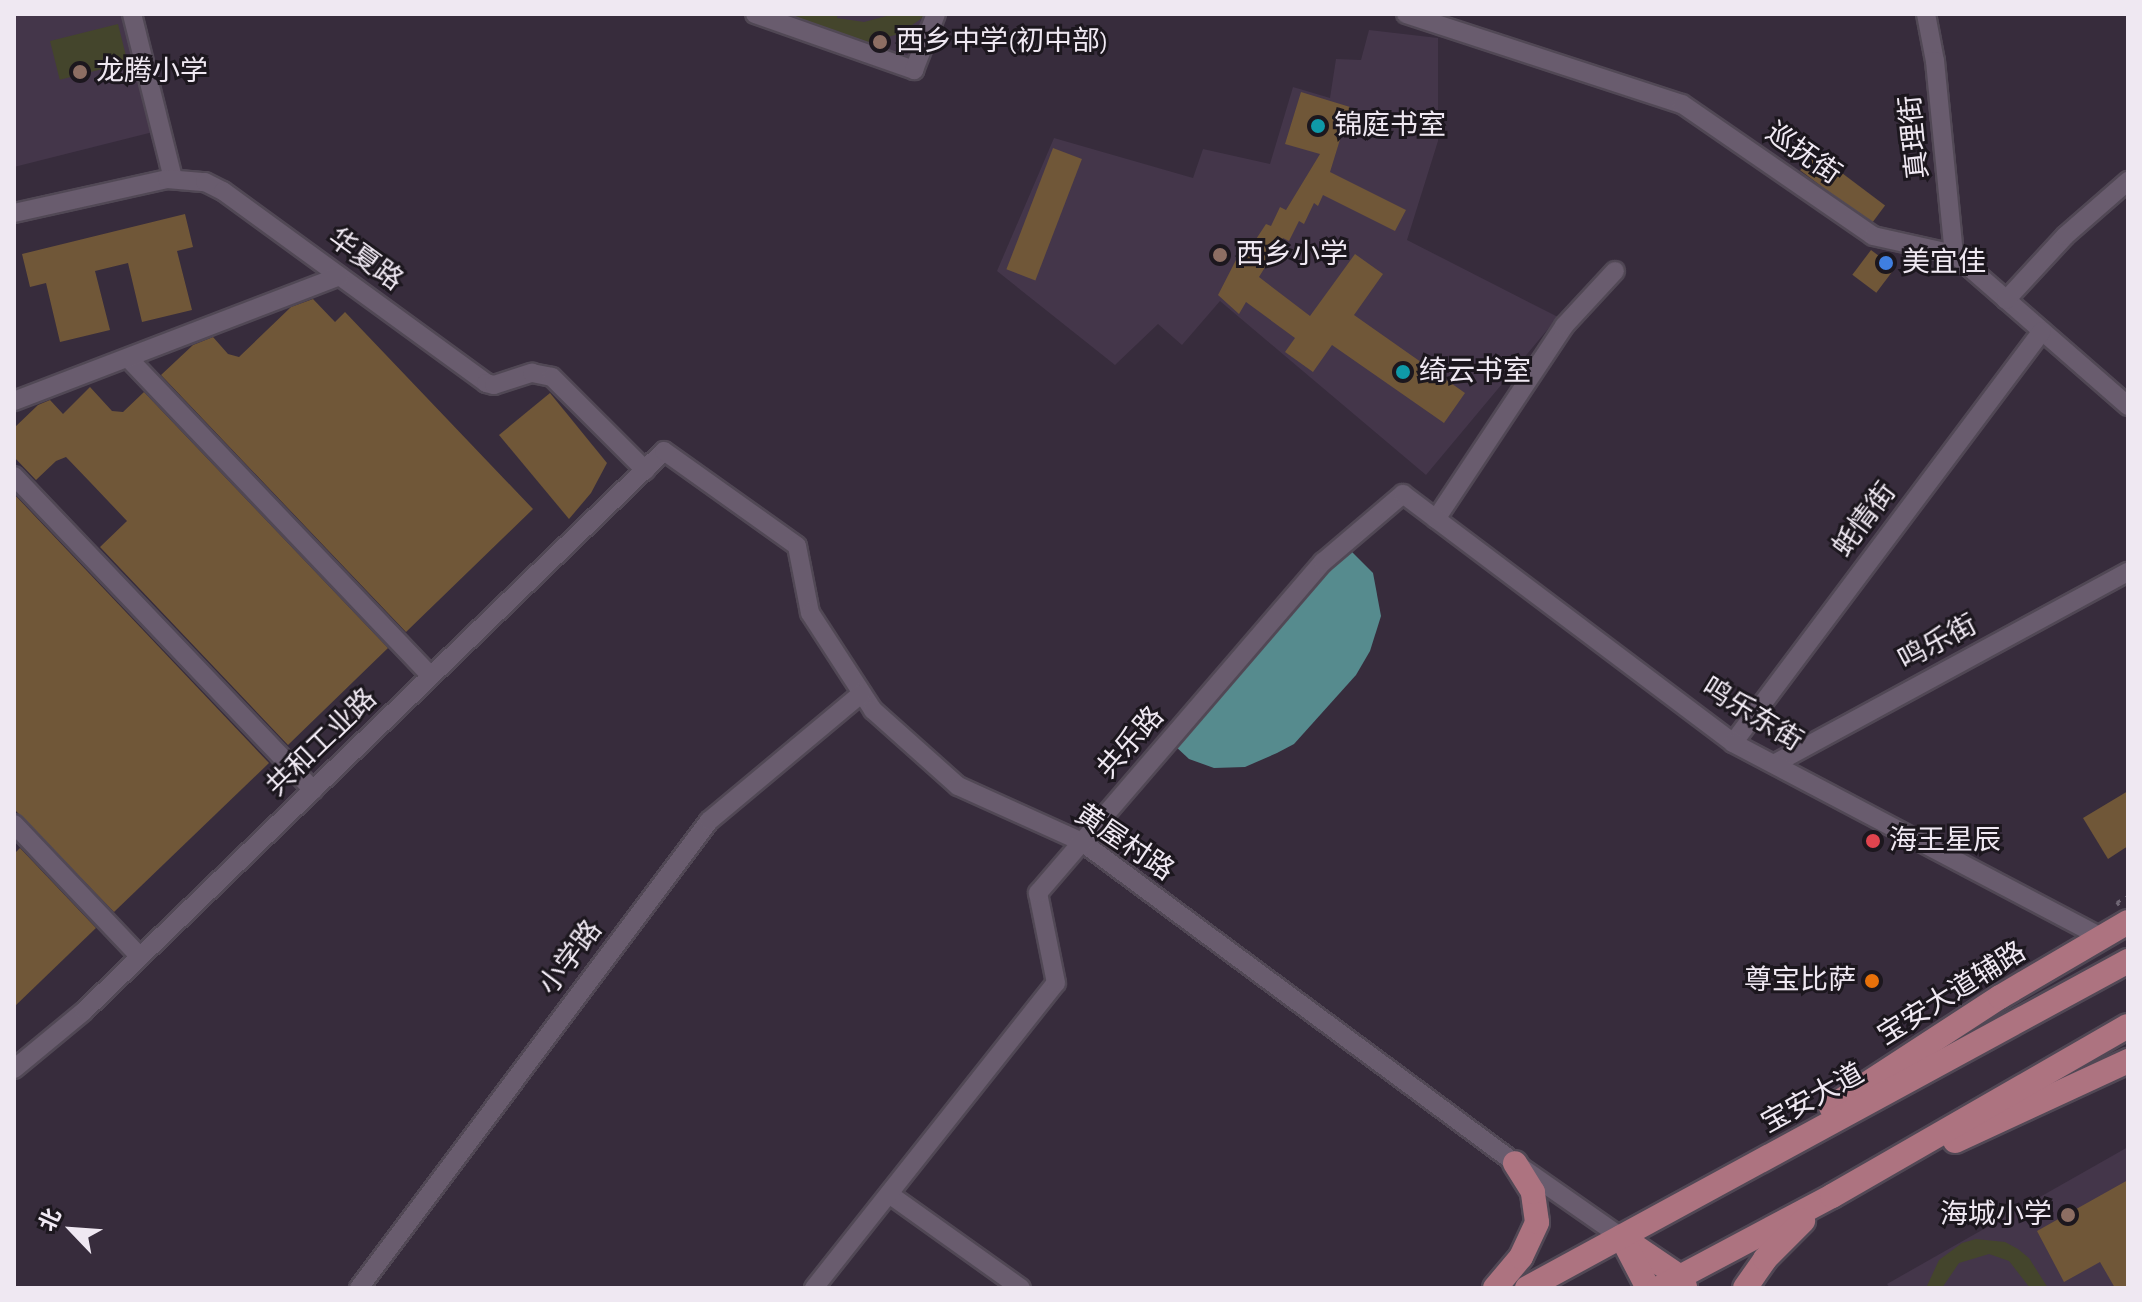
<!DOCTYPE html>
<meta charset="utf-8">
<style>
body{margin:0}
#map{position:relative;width:2142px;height:1302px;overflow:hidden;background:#372c3c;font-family:"Alegreya Sans","Noto Sans SC",sans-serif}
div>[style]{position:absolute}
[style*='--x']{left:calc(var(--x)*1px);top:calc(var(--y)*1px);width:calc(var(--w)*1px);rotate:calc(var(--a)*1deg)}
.built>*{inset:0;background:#44364a}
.green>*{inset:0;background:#44452c;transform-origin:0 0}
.water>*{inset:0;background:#568b8e}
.building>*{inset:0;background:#705738;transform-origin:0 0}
.path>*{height:3px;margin-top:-1.5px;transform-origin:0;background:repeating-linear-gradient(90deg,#6f6674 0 4px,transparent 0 10px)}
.roads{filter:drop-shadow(2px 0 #514855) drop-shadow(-2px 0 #514855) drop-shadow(0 2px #514855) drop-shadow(0 -2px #514855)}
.minor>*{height:18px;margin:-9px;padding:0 9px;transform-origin:9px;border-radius:9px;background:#695c6e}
.major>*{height:24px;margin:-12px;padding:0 12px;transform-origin:12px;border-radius:12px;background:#ad7380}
.dots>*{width:22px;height:22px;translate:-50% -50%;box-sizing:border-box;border:4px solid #1c171e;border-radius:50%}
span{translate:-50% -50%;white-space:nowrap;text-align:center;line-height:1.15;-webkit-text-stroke:6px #1c171e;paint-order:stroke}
.poi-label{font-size:28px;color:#efe8f2}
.left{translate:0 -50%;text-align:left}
.right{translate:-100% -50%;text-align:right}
.street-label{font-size:28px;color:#efe8f2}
.frame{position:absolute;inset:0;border:16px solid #efe8f2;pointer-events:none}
.north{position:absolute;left:32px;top:1190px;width:80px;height:80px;-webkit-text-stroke:6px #1c171e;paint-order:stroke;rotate:295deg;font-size:22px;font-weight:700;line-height:32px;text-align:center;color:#efe8f2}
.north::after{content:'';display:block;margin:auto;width:28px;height:36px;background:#efe8f2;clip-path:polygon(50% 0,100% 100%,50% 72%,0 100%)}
</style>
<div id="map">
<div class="built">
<div style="clip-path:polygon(14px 14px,132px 14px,161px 130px,14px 167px)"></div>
<div style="clip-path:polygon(755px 14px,936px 14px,914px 70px)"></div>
<div style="clip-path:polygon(1369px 30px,1438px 38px,1438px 141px,1407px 240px,1558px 317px,1426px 475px,1220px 301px,1182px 345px,1158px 324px,1115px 365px,997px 271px,1054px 138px,1193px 178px,1203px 149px,1270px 164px,1293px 87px,1330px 98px,1336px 59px,1361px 60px)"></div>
<div style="clip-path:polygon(2128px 1147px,2128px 1288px,1890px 1288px,1887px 1284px)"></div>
</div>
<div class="green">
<div style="clip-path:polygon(768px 14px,838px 14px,837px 18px,864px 22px,894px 14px,928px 14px,899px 34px,864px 43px,847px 41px)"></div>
<div style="left:118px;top:24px;width:40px;height:70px;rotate:76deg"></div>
<div style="clip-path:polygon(1976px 1239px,2005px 1242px,2018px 1249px,2029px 1258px,2048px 1288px,2030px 1288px,2009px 1261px,1989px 1254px,1959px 1263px,1942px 1288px,1926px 1288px,1939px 1260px,1962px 1243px)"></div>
</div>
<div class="water">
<div style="clip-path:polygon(1351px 551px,1373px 573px,1381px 616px,1370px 651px,1356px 675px,1294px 744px,1277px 753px,1245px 767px,1214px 768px,1189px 759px,1174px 745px,1331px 566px)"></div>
</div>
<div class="building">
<div style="clip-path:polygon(1301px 92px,1350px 107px,1330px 172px,1406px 210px,1395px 231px,1323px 195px,1318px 206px,1314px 203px,1304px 224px,1299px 221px,1289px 241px,1283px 238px,1259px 277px,1310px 316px,1355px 254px,1383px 274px,1354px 315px,1465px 393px,1444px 423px,1332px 345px,1313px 372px,1285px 352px,1295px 338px,1246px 302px,1239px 314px,1218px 295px,1236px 260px,1241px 262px,1266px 224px,1271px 226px,1280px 207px,1286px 210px,1320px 154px,1285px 144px)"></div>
<div style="left:1053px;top:148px;width:31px;height:130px;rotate:21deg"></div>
<div style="left:1814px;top:152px;width:89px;height:23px;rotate:37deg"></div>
<div style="clip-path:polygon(185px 214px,193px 247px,177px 251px,192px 310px,142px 322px,128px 263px,95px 271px,110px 330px,60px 342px,46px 283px,30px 287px,22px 254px)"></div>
<div style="left:1871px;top:250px;width:30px;height:31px;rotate:37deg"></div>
<div style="clip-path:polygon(313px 299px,335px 322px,345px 312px,533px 509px,406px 632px,161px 375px,193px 345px,213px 337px,228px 354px,239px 357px,291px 307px)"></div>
<div style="clip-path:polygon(90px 387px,112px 411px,123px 412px,144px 392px,388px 648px,288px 745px,100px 547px,127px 521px,90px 482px,66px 457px,56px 461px,36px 480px,14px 457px,14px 428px,38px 405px,50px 400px,63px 414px)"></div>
<div style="clip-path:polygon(550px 393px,607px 463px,591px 493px,569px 519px,499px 435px)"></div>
<div style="clip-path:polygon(14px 494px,269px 763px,114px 912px,14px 809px)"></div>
<div style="clip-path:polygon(2128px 791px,2128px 846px,2108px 859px,2083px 818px)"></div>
<div style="clip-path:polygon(20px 848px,96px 928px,14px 1007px,14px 854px)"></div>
<div style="clip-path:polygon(2128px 1180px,2128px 1288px,2115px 1288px,2100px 1262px,2064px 1282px,2037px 1231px)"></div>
</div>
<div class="path">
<div style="--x:2119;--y:905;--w:4;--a:-124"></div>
<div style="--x:2117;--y:902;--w:13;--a:-29"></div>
</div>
<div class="roads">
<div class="minor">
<div style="--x:132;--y:14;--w:169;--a:76"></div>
<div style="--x:755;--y:14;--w:169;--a:19.4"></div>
<div style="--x:914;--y:70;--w:60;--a:-68.6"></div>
<div style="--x:1406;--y:14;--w:290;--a:18.1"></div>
<div style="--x:1682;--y:104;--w:232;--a:34.6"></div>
<div style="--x:1873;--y:236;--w:83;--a:12.5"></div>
<div style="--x:1954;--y:254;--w:231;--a:41.1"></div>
<div style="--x:1926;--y:14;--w:48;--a:79.2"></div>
<div style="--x:1935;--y:61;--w:194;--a:84.4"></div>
<div style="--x:14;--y:213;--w:157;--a:-12.5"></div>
<div style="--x:167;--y:179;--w:38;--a:5"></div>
<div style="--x:205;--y:182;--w:20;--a:27"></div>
<div style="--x:223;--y:191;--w:326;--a:36.1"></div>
<div style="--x:486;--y:383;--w:8;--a:14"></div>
<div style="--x:494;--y:385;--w:40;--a:-18"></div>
<div style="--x:532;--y:373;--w:20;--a:11"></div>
<div style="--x:552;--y:377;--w:132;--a:45"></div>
<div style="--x:2006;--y:300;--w:87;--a:-47.3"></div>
<div style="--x:2065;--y:236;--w:84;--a:-41.1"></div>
<div style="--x:128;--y:358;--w:439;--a:46.4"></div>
<div style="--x:14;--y:401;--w:348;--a:-21"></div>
<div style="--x:14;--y:476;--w:434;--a:46.4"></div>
<div style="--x:1436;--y:519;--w:232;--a:-56.4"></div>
<div style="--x:1564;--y:326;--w:75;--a:-47.2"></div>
<div style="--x:1733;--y:743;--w:515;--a:-53.13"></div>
<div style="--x:1774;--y:764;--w:403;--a:-28.5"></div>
<div style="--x:14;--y:824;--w:183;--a:46.5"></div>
<div style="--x:14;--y:1069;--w:91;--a:-39.6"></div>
<div style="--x:84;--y:1011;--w:806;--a:-43.99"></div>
<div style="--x:664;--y:451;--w:163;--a:35.5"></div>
<div style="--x:797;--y:546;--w:68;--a:79"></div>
<div style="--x:810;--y:613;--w:116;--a:57"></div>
<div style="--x:873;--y:710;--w:114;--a:41.8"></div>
<div style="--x:958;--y:786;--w:136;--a:24.3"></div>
<div style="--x:1082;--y:842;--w:539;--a:36.55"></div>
<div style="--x:1515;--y:1163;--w:129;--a:34.9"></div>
<div style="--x:889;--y:1194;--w:162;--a:35.5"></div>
<div style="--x:359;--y:1288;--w:584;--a:-53.15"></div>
<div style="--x:709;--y:821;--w:199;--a:-39.9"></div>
<div style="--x:814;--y:1288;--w:389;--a:-51.6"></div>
<div style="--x:1056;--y:983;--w:92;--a:-101.3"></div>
<div style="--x:1038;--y:893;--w:437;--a:-49.3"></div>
<div style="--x:1323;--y:562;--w:105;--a:-40.4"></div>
<div style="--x:1403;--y:494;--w:413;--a:37"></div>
<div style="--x:1733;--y:743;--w:416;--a:27.8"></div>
</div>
<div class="major">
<div style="--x:1831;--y:1107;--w:202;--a:-33.1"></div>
<div style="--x:2000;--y:997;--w:148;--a:-30.4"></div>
<div style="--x:1955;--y:1141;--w:191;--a:-24.8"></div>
<div style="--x:1621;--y:1237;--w:71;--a:34.1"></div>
<div style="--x:1680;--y:1277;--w:11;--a:63"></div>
<div style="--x:1623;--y:1240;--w:54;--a:62.5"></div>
<div style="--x:1495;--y:1288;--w:40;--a:-50"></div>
<div style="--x:1521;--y:1257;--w:38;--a:-65"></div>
<div style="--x:1537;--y:1222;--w:30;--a:-98"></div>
<div style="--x:1533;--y:1192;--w:34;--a:-122"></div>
<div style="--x:1527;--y:1288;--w:684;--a:-28.55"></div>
<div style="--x:1659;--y:1288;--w:196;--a:-28"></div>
<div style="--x:1832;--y:1196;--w:341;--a:-29.9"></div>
<div style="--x:1745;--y:1288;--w:35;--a:-55"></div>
<div style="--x:1765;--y:1259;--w:54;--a:-45"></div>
</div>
</div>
<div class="dots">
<div style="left:880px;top:42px;background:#8d6e63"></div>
<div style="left:80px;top:72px;background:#8d6e63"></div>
<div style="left:1318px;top:126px;background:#0f9aa8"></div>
<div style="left:1220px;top:255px;background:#8d6e63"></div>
<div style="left:1886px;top:263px;background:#3f7fe0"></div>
<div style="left:1403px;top:372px;background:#0f9aa8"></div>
<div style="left:1873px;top:841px;background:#e0444e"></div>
<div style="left:1872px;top:981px;background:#e8710a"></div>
<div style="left:2068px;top:1215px;background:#8d6e63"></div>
</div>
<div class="poi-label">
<span class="left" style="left:896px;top:42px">西乡中学(初中部)</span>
<span class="left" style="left:96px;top:72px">龙腾小学</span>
<span class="left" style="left:1334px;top:126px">锦庭书室</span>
<span class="left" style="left:1236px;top:255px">西乡小学</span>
<span class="left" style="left:1902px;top:263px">美宜佳</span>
<span class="left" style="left:1419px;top:372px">绮云书室</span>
<span class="left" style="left:1889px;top:841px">海王星辰</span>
<span class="right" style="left:1856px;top:981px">尊宝比萨</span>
<span class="right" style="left:2052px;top:1215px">海城小学</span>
</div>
<div class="street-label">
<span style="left:1915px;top:137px;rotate:-96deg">真理街</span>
<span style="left:1803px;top:154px;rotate:35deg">巡抚街</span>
<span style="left:365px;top:260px;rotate:36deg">华夏路</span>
<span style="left:1865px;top:520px;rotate:-53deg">蚝情街</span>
<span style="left:1938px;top:643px;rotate:-28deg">鸣乐街</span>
<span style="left:1752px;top:715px;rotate:32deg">鸣乐东街</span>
<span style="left:322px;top:743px;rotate:-44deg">共和工业路</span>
<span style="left:1131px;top:743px;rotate:-49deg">共乐路</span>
<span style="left:1124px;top:843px;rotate:34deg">黄屋村路</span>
<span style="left:571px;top:958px;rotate:-53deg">小学路</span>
<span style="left:1952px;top:994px;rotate:-32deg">宝安大道辅路</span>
<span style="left:1813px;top:1099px;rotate:-29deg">宝安大道</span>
</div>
<div class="frame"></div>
<div class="north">北</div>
</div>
